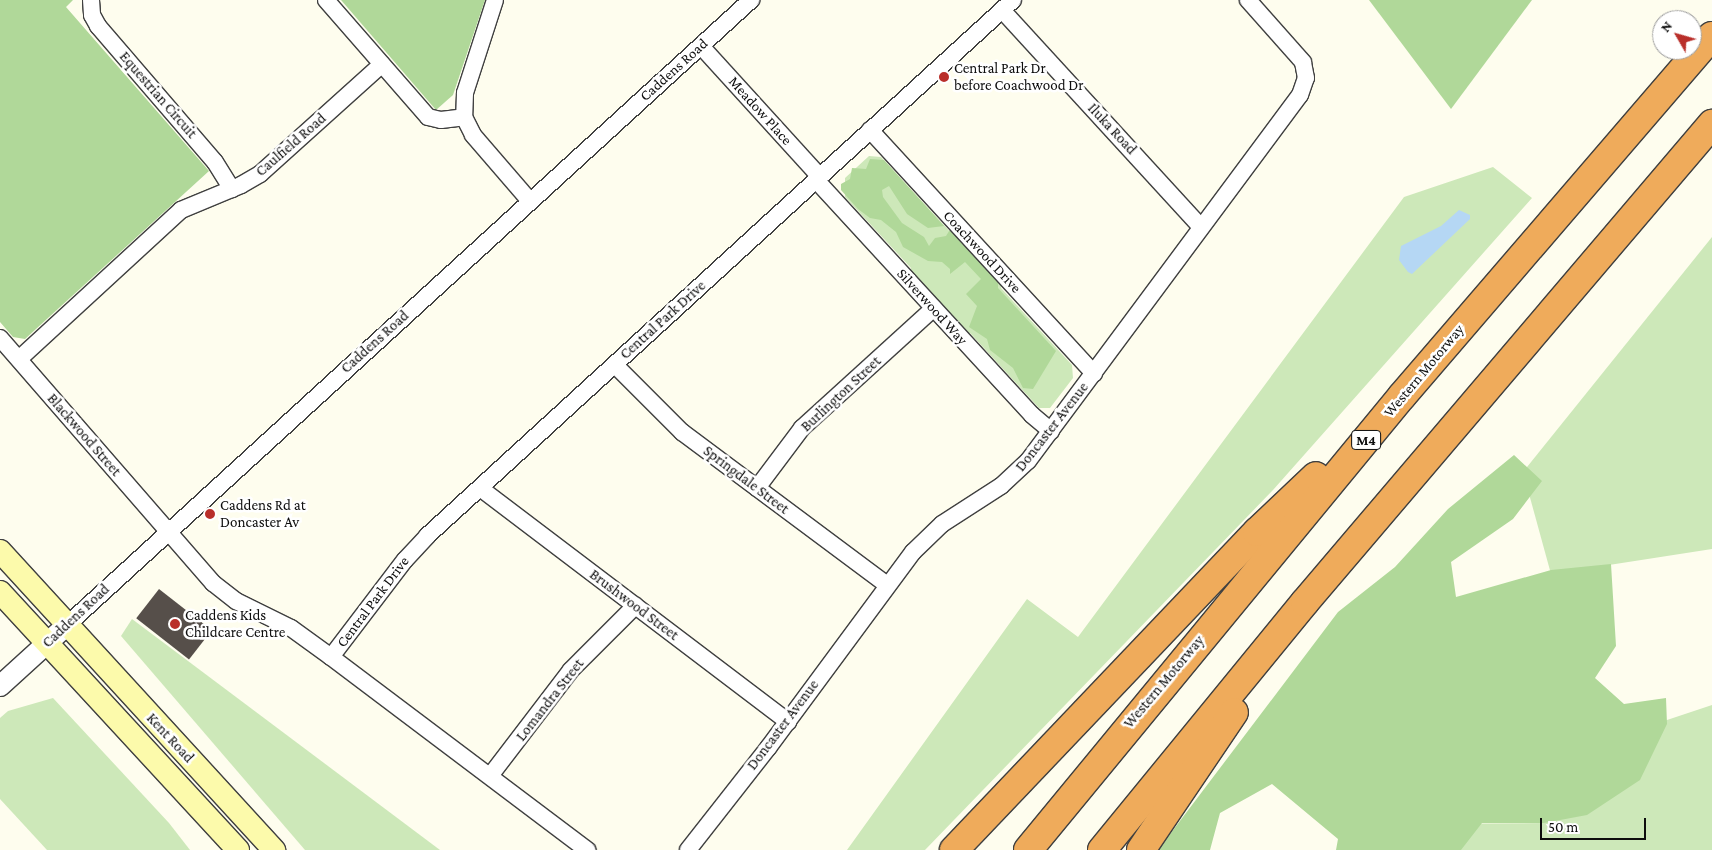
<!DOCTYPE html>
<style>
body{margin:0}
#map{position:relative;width:1712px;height:850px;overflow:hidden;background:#fefdee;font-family:"Crimson Pro",serif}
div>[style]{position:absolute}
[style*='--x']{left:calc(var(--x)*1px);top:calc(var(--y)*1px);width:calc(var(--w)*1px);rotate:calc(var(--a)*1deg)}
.green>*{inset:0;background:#cde8b9}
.forest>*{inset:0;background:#b0d899}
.water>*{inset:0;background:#b5d7f4}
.building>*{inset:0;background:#564f4a;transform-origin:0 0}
.roads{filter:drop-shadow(1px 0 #404040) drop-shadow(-1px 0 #404040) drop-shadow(0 1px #404040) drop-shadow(0 -1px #404040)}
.minor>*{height:16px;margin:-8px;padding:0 8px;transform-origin:8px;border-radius:8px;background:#fff}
.tertiary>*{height:20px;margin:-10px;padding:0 10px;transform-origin:10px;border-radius:10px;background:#fff}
.secondary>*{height:22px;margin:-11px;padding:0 11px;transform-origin:11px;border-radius:11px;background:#fcfaab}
.motorway>*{height:28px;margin:-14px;padding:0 14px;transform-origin:14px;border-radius:14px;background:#efab5b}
.dots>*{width:14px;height:14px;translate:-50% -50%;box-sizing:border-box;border:2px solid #fff;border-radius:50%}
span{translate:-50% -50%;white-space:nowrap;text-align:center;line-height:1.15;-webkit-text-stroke:5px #fff;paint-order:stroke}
.shield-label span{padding:1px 4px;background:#fff;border:1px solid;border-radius:4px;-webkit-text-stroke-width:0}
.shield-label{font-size:14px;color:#0d0d0d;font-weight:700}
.poi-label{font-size:15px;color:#0d0d0d}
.left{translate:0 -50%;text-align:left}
.street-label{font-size:15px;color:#0d0d0d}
.north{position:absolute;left:1652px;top:10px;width:50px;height:50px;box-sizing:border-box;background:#fff;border:1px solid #9e9e9e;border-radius:50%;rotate:308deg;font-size:14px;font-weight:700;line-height:20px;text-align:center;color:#0d0d0d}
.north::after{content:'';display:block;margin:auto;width:18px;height:22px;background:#b92f2a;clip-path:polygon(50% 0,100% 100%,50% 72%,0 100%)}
.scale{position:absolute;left:1540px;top:818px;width:106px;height:22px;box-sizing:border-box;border:2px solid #0d0d0d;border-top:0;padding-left:6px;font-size:15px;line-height:18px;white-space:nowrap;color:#0d0d0d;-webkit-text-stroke:4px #fff;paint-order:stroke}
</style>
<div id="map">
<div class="green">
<div style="clip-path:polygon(869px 156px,881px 157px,954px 236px,1002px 280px,1001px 288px,1072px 365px,1073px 378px,1050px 408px,1039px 408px,970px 333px,963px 333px,910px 276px,911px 268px,845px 197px,845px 178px)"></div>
<div style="clip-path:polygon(1493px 167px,1532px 198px,1273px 490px,925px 850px,847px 850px,1027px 599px,1078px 637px,1404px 197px)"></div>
<div style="clip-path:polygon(1712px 237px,1712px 549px,1551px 574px,1523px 472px)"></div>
<div style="clip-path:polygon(132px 619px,440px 850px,305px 850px,121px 636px)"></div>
<div style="clip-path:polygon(53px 698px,169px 823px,190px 850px,47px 850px,0 799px,0 718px,8px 711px)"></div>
<div style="clip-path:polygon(1712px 705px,1712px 850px,1416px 850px,1410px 824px,1544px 823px,1664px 721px)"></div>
</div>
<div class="forest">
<div style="clip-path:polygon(0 0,73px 0,66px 7px,209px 171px,25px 339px,13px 337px,0 322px)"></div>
<div style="clip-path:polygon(341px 0,485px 0,453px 95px,436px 110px)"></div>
<div style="clip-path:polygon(1369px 0,1532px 0,1451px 109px)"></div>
<div style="clip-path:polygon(870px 159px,884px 160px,944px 226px,928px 228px,907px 214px,889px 186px,882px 190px,883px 197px,902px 223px,924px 237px,929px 246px,935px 238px,946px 236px,951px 228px,998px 281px,998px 288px,1056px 351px,1033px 389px,1023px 388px,1013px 368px,990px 350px,987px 339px,969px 327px,977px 306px,966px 294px,981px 279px,965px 262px,950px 274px,950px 269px,942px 262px,928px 261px,903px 247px,896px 232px,881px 220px,870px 218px,858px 209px,841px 190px,841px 184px,850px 179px,852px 168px,866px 169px)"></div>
<div style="clip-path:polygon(1514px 455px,1542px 481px,1513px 519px,1451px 562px,1456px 597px,1551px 570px,1611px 564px,1616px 646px,1595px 678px,1624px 704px,1666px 698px,1667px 724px,1640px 780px,1587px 815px,1544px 823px,1482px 823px,1461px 850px,1336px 850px,1338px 839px,1272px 784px,1220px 813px,1210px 850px,1158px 850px,1338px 612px,1395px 567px,1448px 509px)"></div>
</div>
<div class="water">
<div style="clip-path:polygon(1459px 210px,1470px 215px,1470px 219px,1412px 274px,1408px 272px,1399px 260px,1401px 246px,1441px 226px)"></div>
</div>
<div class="building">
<div style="left:159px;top:589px;width:67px;height:37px;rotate:38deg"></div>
</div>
<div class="roads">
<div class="minor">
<div style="--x:91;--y:0;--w:15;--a:86"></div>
<div style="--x:92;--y:15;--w:13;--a:61"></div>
<div style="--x:98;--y:26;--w:179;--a:49.3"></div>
<div style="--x:215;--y:162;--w:32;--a:58"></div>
<div style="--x:326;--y:0;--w:155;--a:48.9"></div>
<div style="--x:428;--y:117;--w:13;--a:13"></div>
<div style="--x:441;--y:120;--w:23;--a:-7"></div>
<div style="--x:495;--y:0;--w:98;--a:107.9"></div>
<div style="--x:465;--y:93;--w:24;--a:92"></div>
<div style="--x:464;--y:117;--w:20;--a:63"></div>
<div style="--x:473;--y:135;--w:87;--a:49.2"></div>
<div style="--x:1002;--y:10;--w:294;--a:47.5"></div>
<div style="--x:701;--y:46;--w:177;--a:47.7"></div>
<div style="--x:870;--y:130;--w:331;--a:47.4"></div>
<div style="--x:816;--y:180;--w:319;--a:47.4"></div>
<div style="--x:1032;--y:415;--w:25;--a:40"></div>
<div style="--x:0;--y:338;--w:325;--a:49"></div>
<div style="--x:213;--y:583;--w:29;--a:38"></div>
<div style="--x:236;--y:601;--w:61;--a:26.1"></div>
<div style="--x:291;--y:628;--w:49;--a:35.9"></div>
<div style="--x:331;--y:657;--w:321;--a:37"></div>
<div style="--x:19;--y:359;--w:220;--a:-42.6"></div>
<div style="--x:181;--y:210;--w:65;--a:-22.6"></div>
<div style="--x:241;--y:185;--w:22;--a:-30"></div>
<div style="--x:260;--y:174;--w:164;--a:-42"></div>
<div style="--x:615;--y:365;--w:95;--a:45"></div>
<div style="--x:682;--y:432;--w:254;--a:36.7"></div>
<div style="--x:480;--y:488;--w:387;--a:37.2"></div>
<div style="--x:757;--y:488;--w:75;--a:-53.1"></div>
<div style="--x:802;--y:428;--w:178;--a:-42.3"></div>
<div style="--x:67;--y:625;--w:927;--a:-42.42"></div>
<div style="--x:331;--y:657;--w:122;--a:-52.7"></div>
<div style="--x:405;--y:560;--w:33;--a:-47"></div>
<div style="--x:427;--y:536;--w:794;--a:-42.45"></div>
<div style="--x:490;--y:776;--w:133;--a:-52.6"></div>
<div style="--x:571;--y:670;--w:91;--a:-45"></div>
<div style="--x:688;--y:850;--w:130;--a:-51.9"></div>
<div style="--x:768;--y:748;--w:244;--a:-53.5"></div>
<div style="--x:913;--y:552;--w:40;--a:-44"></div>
<div style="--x:942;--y:524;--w:70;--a:-32.8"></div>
<div style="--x:1001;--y:486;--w:37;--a:-43"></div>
<div style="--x:1028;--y:461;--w:456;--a:-53.4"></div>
<div style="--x:1300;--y:95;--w:18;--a:-71"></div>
<div style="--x:1306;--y:78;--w:16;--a:-101"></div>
<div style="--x:1303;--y:62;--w:83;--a:-131.6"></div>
</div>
<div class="tertiary">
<div style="--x:0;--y:686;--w:91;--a:-42.3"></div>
</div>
<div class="secondary">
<div style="--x:0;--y:551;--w:406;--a:47.5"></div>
<div style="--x:0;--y:592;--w:351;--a:47.3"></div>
</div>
<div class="motorway">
<div style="--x:954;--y:850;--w:439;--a:-46.4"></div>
<div style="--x:1257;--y:532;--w:81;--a:-43.5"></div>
<div style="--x:1028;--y:850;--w:588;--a:-50.52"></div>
<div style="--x:1402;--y:396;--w:475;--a:-49.3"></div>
<div style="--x:1102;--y:850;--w:320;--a:-50.7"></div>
<div style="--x:1305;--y:602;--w:628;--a:-49.59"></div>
<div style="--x:1141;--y:850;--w:166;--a:-56"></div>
</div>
</div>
<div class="dots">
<div style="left:944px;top:77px;background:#b92f2a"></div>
<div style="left:210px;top:514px;background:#b92f2a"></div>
<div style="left:175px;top:624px;background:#b92f2a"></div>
</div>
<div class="shield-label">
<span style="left:1366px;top:440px">M4</span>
</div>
<div class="poi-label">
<span class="left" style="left:954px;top:77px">Central Park Dr<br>before Coachwood Dr</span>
<span class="left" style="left:220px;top:514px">Caddens Rd at<br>Doncaster Av</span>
<span class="left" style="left:185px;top:624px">Caddens Kids<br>Childcare Centre</span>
</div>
<div class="street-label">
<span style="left:674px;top:70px;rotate:-42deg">Caddens Road</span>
<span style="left:158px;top:95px;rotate:49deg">Equestrian Circuit</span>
<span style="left:760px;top:111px;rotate:48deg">Meadow Place</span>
<span style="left:1112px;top:129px;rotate:47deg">Iluka Road</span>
<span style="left:291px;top:145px;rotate:-41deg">Caulfield Road</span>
<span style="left:982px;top:252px;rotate:47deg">Coachwood Drive</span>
<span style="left:932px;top:307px;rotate:48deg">Silverwood Way</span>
<span style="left:663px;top:320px;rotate:-42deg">Central Park Drive</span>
<span style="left:375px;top:342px;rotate:-42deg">Caddens Road</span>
<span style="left:1424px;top:371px;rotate:-50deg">Western Motorway</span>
<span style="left:841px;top:394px;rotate:-43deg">Burlington Street</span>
<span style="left:1052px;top:427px;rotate:-52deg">Doncaster Avenue</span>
<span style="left:84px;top:435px;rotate:49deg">Blackwood Street</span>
<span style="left:746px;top:480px;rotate:37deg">Springdale Street</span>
<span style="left:373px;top:602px;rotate:-53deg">Central Park Drive</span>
<span style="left:634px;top:605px;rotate:37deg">Brushwood Street</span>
<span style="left:76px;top:616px;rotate:-43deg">Caddens Road</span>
<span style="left:1164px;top:682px;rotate:-50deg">Western Motorway</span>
<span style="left:550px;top:700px;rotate:-52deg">Lomandra Street</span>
<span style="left:783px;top:725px;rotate:-53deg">Doncaster Avenue</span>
<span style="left:170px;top:738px;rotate:47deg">Kent Road</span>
</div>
<div class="north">N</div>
<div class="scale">50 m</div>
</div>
